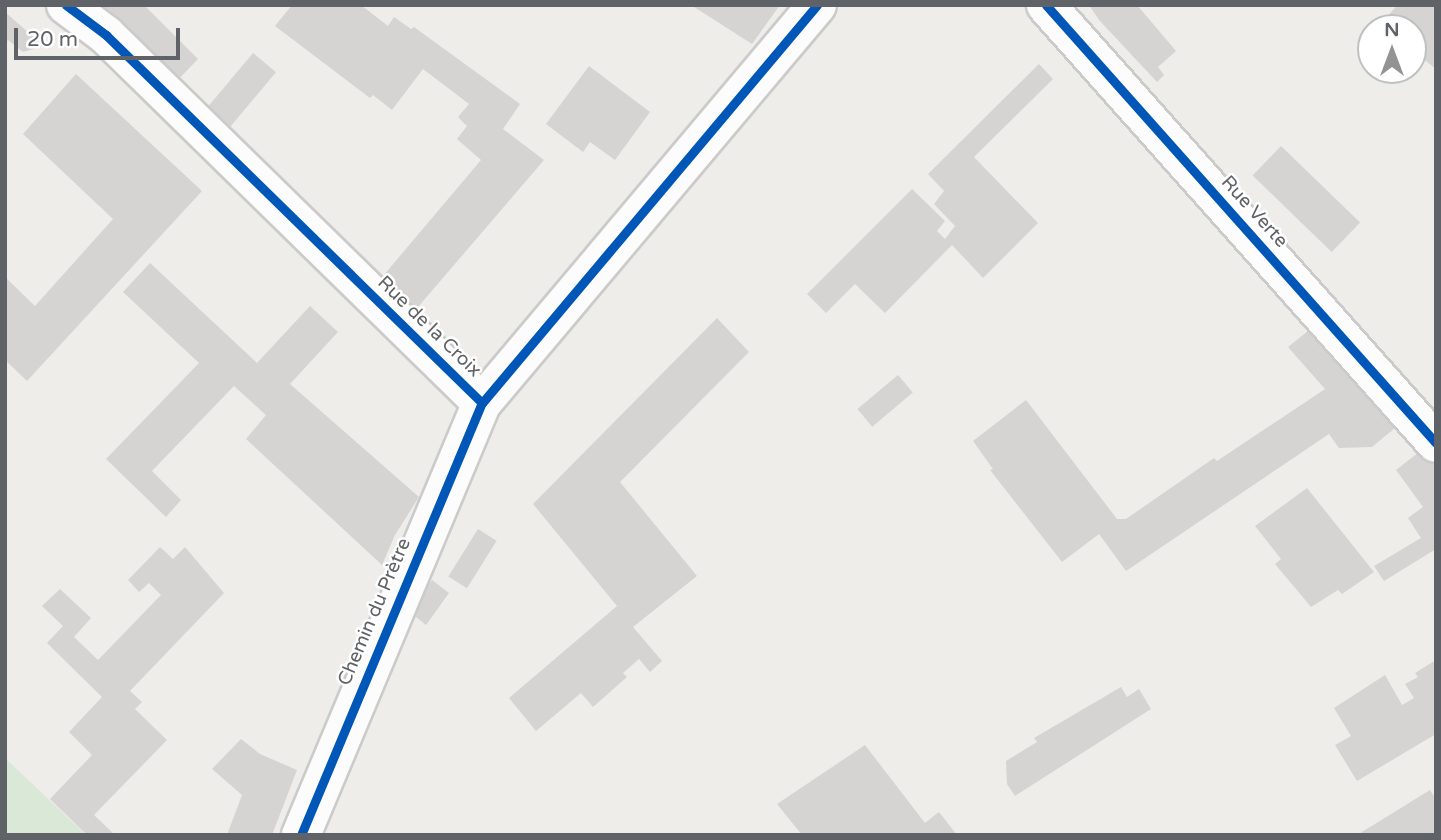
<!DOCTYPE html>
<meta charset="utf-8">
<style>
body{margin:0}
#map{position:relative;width:1441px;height:840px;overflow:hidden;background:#eeede9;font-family:"Varela Round",sans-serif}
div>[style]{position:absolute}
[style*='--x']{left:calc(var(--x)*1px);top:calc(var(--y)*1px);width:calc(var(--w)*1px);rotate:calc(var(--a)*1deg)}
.green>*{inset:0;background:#d9e8d7}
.building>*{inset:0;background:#d5d4d2;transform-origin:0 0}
.roads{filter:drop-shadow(2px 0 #cbcbca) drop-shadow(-2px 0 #cbcbca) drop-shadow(0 2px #cbcbca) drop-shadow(0 -2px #cbcbca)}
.street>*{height:38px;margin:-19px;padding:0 19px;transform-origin:19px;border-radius:19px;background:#fcfcfc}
.cycleway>*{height:9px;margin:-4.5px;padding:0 4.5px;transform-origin:4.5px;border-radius:4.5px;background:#0057b8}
span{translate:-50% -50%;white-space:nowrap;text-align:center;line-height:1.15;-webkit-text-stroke:5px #fff;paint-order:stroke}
.street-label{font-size:19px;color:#5f6266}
.frame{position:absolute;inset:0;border:7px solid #5f6266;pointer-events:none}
.north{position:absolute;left:1357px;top:14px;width:70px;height:70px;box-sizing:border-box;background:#fff;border:2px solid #bfc0c2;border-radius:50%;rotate:0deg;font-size:19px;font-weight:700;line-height:28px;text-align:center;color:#5f6266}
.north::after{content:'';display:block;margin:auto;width:24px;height:32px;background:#919394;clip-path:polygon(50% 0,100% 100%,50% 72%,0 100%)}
.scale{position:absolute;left:14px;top:28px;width:166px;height:32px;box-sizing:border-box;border:4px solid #5f6266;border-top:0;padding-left:9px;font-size:21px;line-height:24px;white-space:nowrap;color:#5f6266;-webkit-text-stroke:5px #fff;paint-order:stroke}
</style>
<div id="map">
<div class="green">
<div style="clip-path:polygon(5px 758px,86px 835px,5px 835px)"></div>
</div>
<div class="building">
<div style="clip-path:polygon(101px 5px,144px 5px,198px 59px,167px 91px,89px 17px)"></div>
<div style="clip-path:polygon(292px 5px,361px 5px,388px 26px,394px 17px,411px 29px,414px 27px,520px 104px,503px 129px,544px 160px,406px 321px,372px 289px,481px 160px,457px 139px,467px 126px,458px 117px,469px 104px,423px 69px,392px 110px,373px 95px,370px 98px,275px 26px)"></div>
<div style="clip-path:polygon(691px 5px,780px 5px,752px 44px)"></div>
<div style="clip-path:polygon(1089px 5px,1137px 5px,1176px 51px,1158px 67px,1164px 75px,1157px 82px,1099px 20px)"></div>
<div style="clip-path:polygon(1397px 5px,1436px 5px,1436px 69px,1413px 51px,1413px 28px,1380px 26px)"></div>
<div style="clip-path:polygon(5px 12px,44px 46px,23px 52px,8px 40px,5px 43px)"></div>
<div style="left:253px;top:53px;width:30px;height:87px;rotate:40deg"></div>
<div style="clip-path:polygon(1039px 64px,1053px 79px,974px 157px,1038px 223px,983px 278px,952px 245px,885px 313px,855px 284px,826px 313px,807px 294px,912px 189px,945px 221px,937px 231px,945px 239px,955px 226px,934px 204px,944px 191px,928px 174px)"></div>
<div style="clip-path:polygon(589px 66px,650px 112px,615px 160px,590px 142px,583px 152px,546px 124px)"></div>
<div style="clip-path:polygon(76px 74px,202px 191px,27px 381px,5px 360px,5px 277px,35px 306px,113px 219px,23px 134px)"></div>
<div style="left:1281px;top:146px;width:110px;height:41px;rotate:44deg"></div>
<div style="clip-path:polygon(150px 263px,257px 363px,310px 306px,338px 332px,290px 384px,419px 497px,395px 535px,382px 565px,246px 439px,266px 415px,234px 386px,152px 471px,181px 500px,166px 517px,106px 459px,199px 363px,123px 292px)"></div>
<div style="clip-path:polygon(717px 318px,749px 352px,620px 482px,697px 576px,633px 627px,662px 661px,650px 672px,639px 659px,623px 673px,627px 677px,593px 707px,581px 693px,536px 731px,509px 698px,617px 606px,533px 504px)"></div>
<div style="clip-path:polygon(1313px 327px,1401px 423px,1372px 447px,1339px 448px,1329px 434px,1126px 571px,1099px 534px,1062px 562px,990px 470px,993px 469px,973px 441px,1026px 400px,1117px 519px,1126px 519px,1214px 458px,1217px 461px,1325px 389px,1288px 347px)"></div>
<div style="left:898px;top:375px;width:23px;height:53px;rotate:50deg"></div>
<div style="clip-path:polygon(1423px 449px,1436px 465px,1436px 549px,1384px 581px,1374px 566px,1421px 538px,1408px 518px,1423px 507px,1396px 470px)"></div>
<div style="clip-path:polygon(1307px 488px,1374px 572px,1342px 594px,1338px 590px,1311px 607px,1275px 564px,1281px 559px,1255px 526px)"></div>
<div style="left:478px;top:529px;width:22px;height:56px;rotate:32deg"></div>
<div style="clip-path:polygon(160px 547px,173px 559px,185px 547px,224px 593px,130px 691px,142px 702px,135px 709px,167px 740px,94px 815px,115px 835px,87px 835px,50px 799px,92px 755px,69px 732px,102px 697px,47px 643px,63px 626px,42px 606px,60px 589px,91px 618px,74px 637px,98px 660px,161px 595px,149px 583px,139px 592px,128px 580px)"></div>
<div style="clip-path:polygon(432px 580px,449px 593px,426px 625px,411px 613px)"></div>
<div style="clip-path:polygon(1436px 660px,1436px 734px,1357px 781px,1335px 745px,1351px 736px,1334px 708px,1385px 675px,1402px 705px,1414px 698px,1405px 684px,1418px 677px,1415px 673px)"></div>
<div style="clip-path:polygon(1121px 687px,1127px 697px,1139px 689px,1151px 709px,1015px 796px,1007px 784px,1006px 761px,1037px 742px,1034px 738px)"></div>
<div style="clip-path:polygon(241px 739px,260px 754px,297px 770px,272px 835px,227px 835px,242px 795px,212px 769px)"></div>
<div style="clip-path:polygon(865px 745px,925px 823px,939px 812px,957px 835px,802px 835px,777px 804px)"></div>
<div style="clip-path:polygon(1430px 790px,1436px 799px,1436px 835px,1357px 835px)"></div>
</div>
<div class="roads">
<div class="street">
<div style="--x:66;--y:5;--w:50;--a:36.9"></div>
<div style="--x:106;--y:35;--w:526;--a:44.38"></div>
<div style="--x:482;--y:403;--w:520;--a:-49.91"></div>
<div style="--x:1046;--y:5;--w:586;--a:48.32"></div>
<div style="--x:301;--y:835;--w:468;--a:-67.3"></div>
</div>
</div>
<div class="cycleway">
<div style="--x:66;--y:5;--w:50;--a:36.9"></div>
<div style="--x:106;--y:35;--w:526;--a:44.38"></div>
<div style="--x:482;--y:403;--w:520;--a:-49.91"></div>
<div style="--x:1046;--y:5;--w:586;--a:48.32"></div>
<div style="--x:301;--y:835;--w:468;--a:-67.3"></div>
</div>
<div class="street-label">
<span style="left:1254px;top:212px;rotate:48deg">Rue Verte</span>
<span style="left:429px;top:327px;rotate:44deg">Rue de la Croix</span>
<span style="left:375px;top:612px;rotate:-67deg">Chemin du Prètre</span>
</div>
<div class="frame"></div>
<div class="north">N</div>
<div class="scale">20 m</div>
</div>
